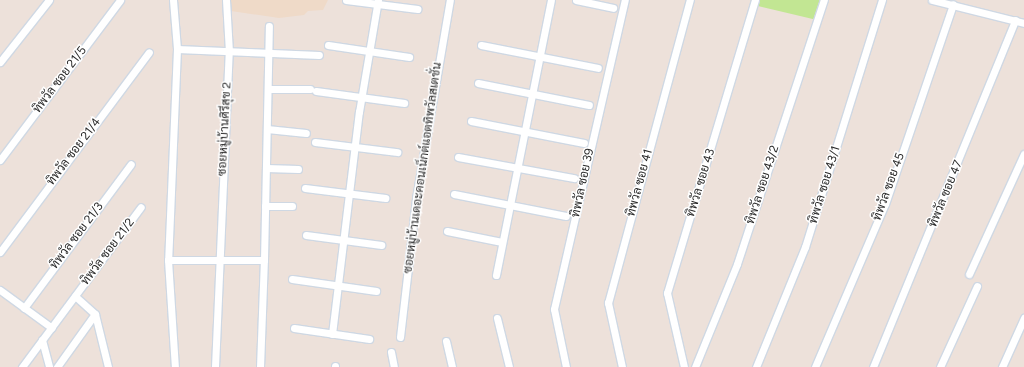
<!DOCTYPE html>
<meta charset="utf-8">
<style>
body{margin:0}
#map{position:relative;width:1024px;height:367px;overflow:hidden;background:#ede1da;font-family:Figtree,Sarabun,sans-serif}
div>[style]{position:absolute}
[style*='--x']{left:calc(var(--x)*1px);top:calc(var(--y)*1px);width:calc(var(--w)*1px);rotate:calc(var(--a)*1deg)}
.education>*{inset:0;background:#efdac8}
.green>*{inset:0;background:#c2e693}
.roads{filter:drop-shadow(1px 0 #cfd8e3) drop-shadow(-1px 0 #cfd8e3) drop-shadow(0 1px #cfd8e3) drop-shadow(0 -1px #cfd8e3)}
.minor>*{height:7px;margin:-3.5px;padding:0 3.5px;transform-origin:3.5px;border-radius:3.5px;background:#fff}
span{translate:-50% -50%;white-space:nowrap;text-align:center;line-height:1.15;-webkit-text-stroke:3px #fff;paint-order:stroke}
.street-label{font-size:12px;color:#292929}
</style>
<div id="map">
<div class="education">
<div style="clip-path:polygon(230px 0,328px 0,323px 10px,308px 11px,304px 15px,279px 18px,231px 11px)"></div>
</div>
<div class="green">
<div style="clip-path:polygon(755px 0,824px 0,817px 20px,754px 5px)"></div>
</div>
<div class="roads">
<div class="minor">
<div style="--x:173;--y:0;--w:49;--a:85.3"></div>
<div style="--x:177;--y:49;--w:211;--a:92.4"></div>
<div style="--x:168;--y:260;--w:107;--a:86.3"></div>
<div style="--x:346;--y:0;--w:72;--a:7.2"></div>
<div style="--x:576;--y:0;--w:38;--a:12"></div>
<div style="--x:932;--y:0;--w:95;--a:14"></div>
<div style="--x:328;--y:45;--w:82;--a:8.4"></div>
<div style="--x:481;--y:45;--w:119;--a:11.1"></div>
<div style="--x:177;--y:49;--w:142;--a:2.4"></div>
<div style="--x:0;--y:62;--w:79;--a:-51.7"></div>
<div style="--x:478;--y:83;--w:113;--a:11.2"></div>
<div style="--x:268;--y:89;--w:42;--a:0"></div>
<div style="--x:316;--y:91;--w:89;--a:7.8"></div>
<div style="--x:471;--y:121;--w:115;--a:11"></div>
<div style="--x:267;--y:129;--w:39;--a:6"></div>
<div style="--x:315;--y:142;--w:83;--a:7"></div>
<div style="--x:458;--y:157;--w:118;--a:10.3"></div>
<div style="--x:0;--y:160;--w:200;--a:-53.1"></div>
<div style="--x:266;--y:168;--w:32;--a:2"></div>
<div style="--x:305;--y:188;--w:81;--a:7.1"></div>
<div style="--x:454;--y:194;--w:114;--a:11.1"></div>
<div style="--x:265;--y:206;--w:27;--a:0"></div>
<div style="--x:447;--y:231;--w:56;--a:11.3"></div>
<div style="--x:306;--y:235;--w:76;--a:7.6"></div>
<div style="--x:0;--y:252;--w:249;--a:-53.3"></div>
<div style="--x:168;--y:260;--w:96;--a:0"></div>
<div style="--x:264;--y:260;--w:234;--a:-88.8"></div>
<div style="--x:969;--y:274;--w:132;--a:-65.4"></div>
<div style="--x:496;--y:275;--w:280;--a:-78.7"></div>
<div style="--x:292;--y:279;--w:85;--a:8.1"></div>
<div style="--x:0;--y:290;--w:64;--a:36.2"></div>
<div style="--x:75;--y:296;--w:27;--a:42"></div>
<div style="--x:95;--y:314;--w:55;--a:76.2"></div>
<div style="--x:24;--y:308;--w:179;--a:-53.4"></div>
<div style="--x:497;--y:318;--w:50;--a:76.2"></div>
<div style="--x:294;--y:328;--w:76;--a:8.3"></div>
<div style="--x:332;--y:334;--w:224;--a:-83.1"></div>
<div style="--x:359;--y:112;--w:114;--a:-80.4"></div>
<div style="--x:400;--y:337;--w:140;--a:-83.4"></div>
<div style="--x:416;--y:198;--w:201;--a:-80.3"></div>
<div style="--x:42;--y:340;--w:28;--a:75"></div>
<div style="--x:446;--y:341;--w:27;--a:77"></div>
<div style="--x:391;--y:352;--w:15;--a:79"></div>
<div style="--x:335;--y:366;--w:1;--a:90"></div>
<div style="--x:22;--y:367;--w:199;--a:-53.4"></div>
<div style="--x:57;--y:367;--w:65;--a:-54.4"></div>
<div style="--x:215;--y:367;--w:315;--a:-87.5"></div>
<div style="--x:229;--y:52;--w:52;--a:-93.3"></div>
<div style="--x:260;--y:367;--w:107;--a:-87.9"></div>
<div style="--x:566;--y:367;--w:59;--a:-101.7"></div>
<div style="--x:554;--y:309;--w:317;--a:-77.1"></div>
<div style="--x:622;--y:367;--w:66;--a:-102.3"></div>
<div style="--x:608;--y:303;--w:314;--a:-74.9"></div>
<div style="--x:684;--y:367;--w:76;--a:-102.9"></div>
<div style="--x:667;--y:293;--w:306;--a:-73.3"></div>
<div style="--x:695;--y:367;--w:111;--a:-67.8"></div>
<div style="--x:737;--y:264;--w:278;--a:-71.8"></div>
<div style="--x:756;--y:367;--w:130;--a:-67.8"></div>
<div style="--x:805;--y:247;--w:259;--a:-72.7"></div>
<div style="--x:815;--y:367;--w:177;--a:-66.8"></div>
<div style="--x:885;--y:204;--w:211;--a:-71.2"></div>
<div style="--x:873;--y:367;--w:375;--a:-67.7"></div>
<div style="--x:940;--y:367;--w:89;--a:-65.4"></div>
<div style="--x:1002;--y:367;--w:54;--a:-65.8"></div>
</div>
</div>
<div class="street-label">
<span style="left:60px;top:80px;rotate:-53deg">ทิพวัล ซอย 21/5</span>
<span style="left:225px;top:129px;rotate:-87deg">ซอยหมู่บ้านศิรีสุข 2</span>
<span style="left:74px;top:152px;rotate:-53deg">ทิพวัล ซอย 21/4</span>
<span style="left:423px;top:168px;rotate:-82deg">ซอยหมู่บ้านเดอะคอนเน็กต์แอตทิพวัลสเตชั่น</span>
<span style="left:583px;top:183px;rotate:-78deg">ทิพวัล ซอย 39</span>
<span style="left:640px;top:183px;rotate:-75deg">ทิพวัล ซอย 41</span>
<span style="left:701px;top:183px;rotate:-73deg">ทิพวัล ซอย 43</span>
<span style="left:763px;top:185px;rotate:-72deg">ทิพวัล ซอย 43/2</span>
<span style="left:825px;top:185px;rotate:-73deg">ทิพวัล ซอย 43/1</span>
<span style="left:889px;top:187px;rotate:-70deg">ทิพวัล ซอย 45</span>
<span style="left:946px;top:194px;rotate:-68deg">ทิพวัล ซอย 47</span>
<span style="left:77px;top:236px;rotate:-53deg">ทิพวัล ซอย 21/3</span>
<span style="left:108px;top:252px;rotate:-53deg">ทิพวัล ซอย 21/2</span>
</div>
</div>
